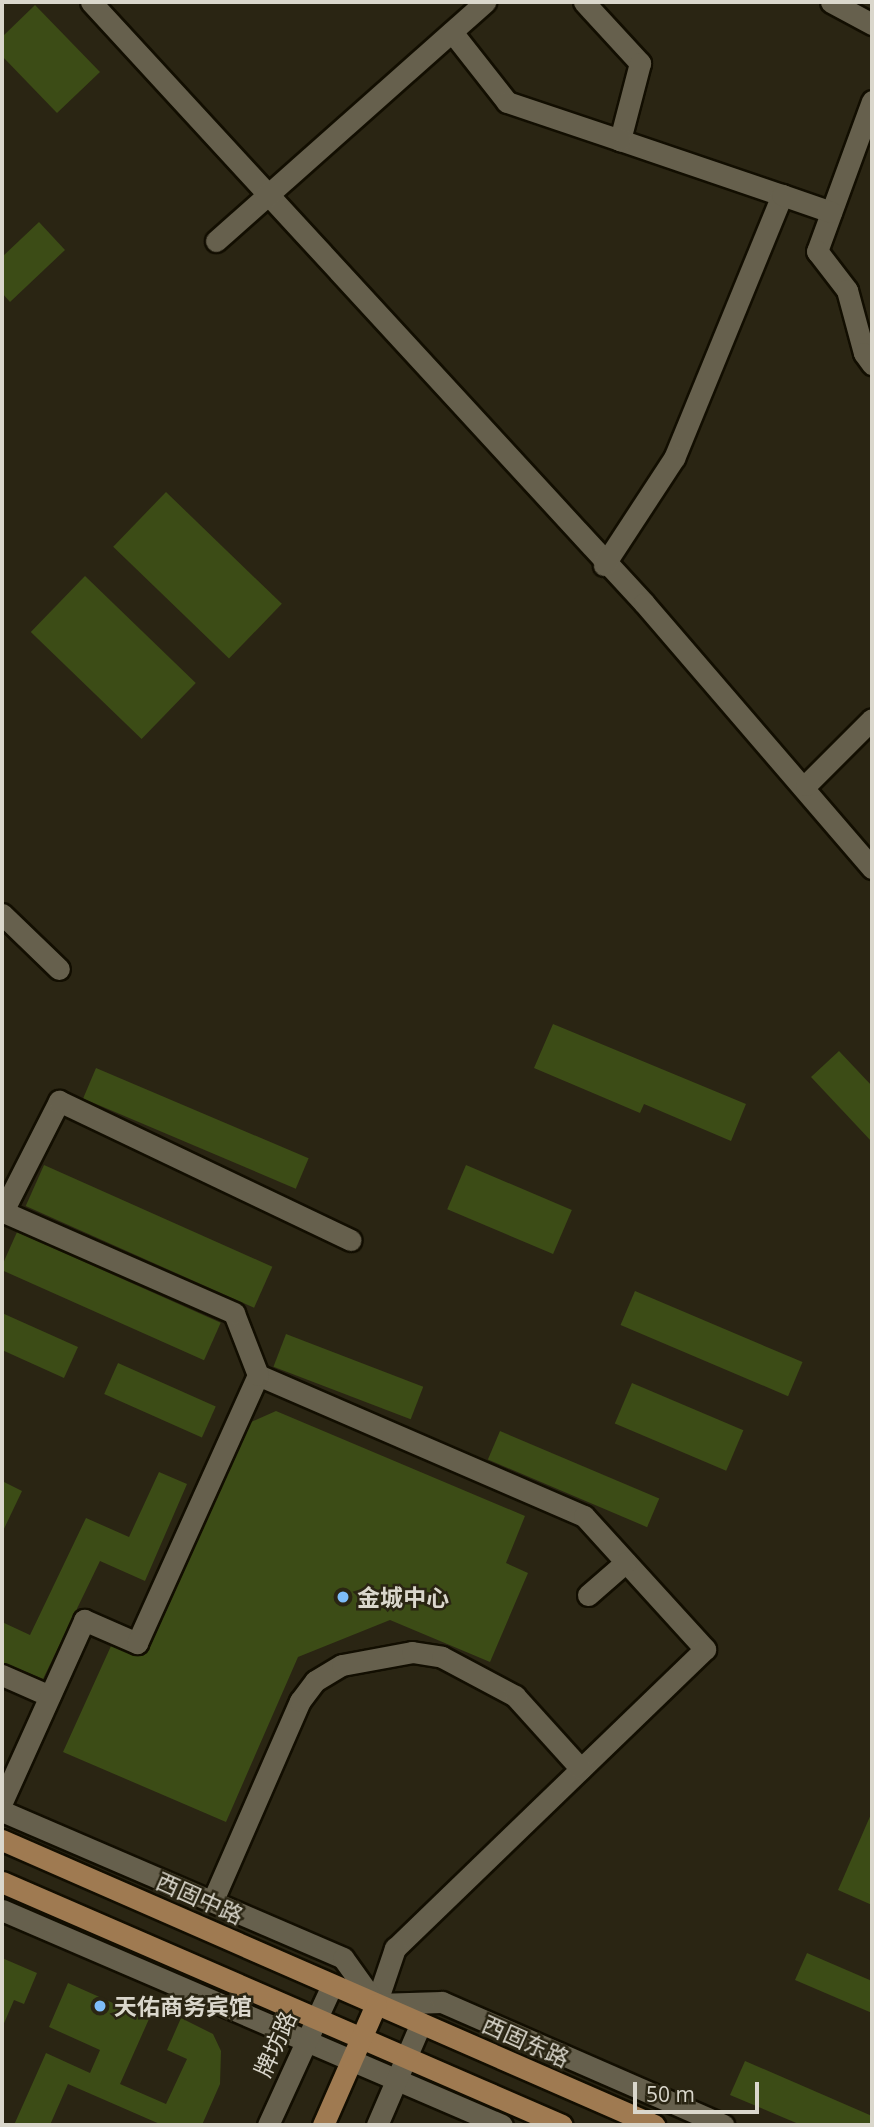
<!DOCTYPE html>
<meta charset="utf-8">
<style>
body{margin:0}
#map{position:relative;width:874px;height:2127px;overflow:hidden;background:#2a2513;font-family:"Open Sans","Noto Sans SC",sans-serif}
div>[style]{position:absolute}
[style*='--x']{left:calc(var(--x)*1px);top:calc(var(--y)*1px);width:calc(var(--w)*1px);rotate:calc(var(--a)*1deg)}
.building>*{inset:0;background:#3c4c16;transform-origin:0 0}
.roads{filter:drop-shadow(2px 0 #120e01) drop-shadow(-2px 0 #120e01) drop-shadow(0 2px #120e01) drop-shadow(0 -2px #120e01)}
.minor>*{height:21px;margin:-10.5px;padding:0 10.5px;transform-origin:10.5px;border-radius:10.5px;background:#66604d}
.major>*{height:21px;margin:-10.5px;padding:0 10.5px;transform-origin:10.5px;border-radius:10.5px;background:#9f7a51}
.dots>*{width:19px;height:19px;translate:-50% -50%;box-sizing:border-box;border:4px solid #2a2513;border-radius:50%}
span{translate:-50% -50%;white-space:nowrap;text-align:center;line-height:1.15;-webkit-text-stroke:5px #2a2513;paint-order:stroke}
.poi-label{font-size:23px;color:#dad7cc;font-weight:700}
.left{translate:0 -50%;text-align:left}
.street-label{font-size:23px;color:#dad7cc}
.frame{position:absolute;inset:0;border:4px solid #dad7cc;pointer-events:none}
.scale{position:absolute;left:633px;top:2082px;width:126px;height:32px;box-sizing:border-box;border:4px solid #dad7cc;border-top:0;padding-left:9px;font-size:21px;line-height:24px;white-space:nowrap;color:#dad7cc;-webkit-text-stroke:5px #2a2513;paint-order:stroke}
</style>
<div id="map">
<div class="building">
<div style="clip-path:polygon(35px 5px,100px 72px,57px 113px,2px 56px,2px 37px)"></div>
<div style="clip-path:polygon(39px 222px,65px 250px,10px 302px,2px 293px,2px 257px)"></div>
<div style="left:166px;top:492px;width:161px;height:76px;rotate:44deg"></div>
<div style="left:85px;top:576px;width:154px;height:78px;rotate:44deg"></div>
<div style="clip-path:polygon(553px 1024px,746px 1104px,731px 1141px,644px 1104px,640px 1113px,534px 1068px)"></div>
<div style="clip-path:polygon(839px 1051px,872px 1086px,872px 1142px,811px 1077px)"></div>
<div style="left:96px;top:1068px;width:231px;height:33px;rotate:23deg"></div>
<div style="left:44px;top:1165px;width:250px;height:45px;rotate:24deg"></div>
<div style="left:466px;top:1165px;width:115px;height:48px;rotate:23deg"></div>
<div style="left:17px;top:1232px;width:223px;height:41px;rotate:24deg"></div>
<div style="left:635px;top:1291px;width:182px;height:37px;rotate:23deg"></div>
<div style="clip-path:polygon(2px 1313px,78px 1347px,64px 1378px,2px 1350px)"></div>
<div style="left:286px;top:1334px;width:147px;height:35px;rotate:21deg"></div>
<div style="left:118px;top:1363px;width:107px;height:34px;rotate:24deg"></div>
<div style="left:632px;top:1383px;width:121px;height:44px;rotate:23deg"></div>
<div style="clip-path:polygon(276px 1411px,525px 1516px,506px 1563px,528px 1573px,490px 1662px,390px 1620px,298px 1657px,226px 1822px,63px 1752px,111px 1646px,138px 1656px,149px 1649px,251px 1422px)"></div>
<div style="left:500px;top:1431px;width:173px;height:31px;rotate:23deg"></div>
<div style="clip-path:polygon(159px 1472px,187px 1484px,145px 1581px,100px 1561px,43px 1679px,2px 1662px,2px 1622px,30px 1635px,86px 1518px,129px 1537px)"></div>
<div style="clip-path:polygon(2px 1481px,22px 1491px,2px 1533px)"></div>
<div style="clip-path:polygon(872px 1812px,872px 1905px,838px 1890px)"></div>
<div style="clip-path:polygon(807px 1953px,872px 1981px,872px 2013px,795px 1980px)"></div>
<div style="clip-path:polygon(2px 1958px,37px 1973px,24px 2004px,14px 2000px,2px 2028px)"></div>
<div style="clip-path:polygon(68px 1983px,149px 2019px,120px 2084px,166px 2104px,187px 2059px,167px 2050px,181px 2018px,213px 2034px,221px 2051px,220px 2084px,202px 2125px,162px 2125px,68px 2084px,50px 2125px,14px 2125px,46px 2053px,90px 2073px,100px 2050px,49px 2027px)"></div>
<div style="clip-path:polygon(745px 2061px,872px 2116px,872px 2125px,801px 2125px,730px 2095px)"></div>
</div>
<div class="roads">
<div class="minor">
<div style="--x:91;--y:2;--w:817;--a:47.38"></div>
<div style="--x:644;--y:603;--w:350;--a:49.3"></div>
<div style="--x:584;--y:2;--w:83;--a:47.4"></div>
<div style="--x:640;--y:63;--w:80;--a:104.6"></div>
<div style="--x:620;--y:140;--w:171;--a:18.8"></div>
<div style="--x:782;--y:195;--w:284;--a:112.3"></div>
<div style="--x:674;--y:458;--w:128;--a:123.2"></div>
<div style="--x:831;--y:2;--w:47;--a:28.2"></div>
<div style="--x:452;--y:32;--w:89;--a:51.8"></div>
<div style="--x:507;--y:102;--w:119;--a:18.6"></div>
<div style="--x:872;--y:101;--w:160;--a:110.1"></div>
<div style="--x:817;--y:251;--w:49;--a:52.4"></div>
<div style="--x:847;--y:290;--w:65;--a:74.9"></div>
<div style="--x:864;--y:353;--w:14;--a:54"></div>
<div style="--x:782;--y:195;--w:52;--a:19.1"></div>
<div style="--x:216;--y:241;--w:360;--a:-41.6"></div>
<div style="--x:806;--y:785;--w:93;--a:-45"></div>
<div style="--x:2;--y:914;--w:79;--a:44"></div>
<div style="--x:2;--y:1213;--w:126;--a:-63"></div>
<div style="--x:59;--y:1101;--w:323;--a:25.5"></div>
<div style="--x:258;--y:1375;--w:355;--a:23.4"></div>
<div style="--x:584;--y:1516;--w:180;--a:47.7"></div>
<div style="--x:705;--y:1649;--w:431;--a:136"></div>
<div style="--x:395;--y:1948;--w:59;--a:108.7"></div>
<div style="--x:588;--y:1595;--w:50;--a:-41"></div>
<div style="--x:2;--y:1675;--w:52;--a:23.6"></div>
<div style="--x:2;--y:1802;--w:200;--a:-65.7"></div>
<div style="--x:84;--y:1620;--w:58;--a:23.5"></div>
<div style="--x:137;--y:1643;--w:294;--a:-65.7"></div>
<div style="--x:258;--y:1375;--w:66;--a:-111.2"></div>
<div style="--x:234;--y:1313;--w:253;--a:-156.3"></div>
<div style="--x:2;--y:1811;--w:371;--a:23.3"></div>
<div style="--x:343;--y:1958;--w:57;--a:54.3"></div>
<div style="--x:376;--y:2004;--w:66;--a:-1.7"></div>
<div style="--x:442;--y:2002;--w:307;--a:23.6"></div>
<div style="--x:213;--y:1900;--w:217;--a:-66.4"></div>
<div style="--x:300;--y:1701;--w:25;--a:-53"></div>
<div style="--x:315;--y:1681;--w:31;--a:-31"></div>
<div style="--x:342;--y:1665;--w:71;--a:-10.5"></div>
<div style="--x:412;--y:1652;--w:30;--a:9"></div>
<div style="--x:442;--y:1657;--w:83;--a:28.1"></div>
<div style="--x:515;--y:1696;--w:98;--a:47.9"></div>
<div style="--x:2;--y:1910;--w:544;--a:23.27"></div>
<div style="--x:268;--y:2125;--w:154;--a:-65.4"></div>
<div style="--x:377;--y:2125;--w:111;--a:-66.7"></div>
</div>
<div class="major">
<div style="--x:2;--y:1840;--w:712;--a:23.61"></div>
<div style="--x:2;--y:1882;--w:610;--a:23.46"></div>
<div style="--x:323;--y:2125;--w:132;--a:-66.3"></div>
</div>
</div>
<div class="dots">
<div style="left:343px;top:1597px;background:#7ebdf9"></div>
<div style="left:100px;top:2006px;background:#7ebdf9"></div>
</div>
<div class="poi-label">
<span class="left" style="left:357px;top:1597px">金城中心</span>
<span class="left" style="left:114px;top:2006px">天佑商务宾馆</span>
</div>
<div class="street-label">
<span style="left:200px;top:1898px;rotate:24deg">西固中路</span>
<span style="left:526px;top:2041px;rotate:24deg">西固东路</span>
<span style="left:275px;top:2044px;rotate:-66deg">牌坊路</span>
</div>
<div class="frame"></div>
<div class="scale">50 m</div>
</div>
